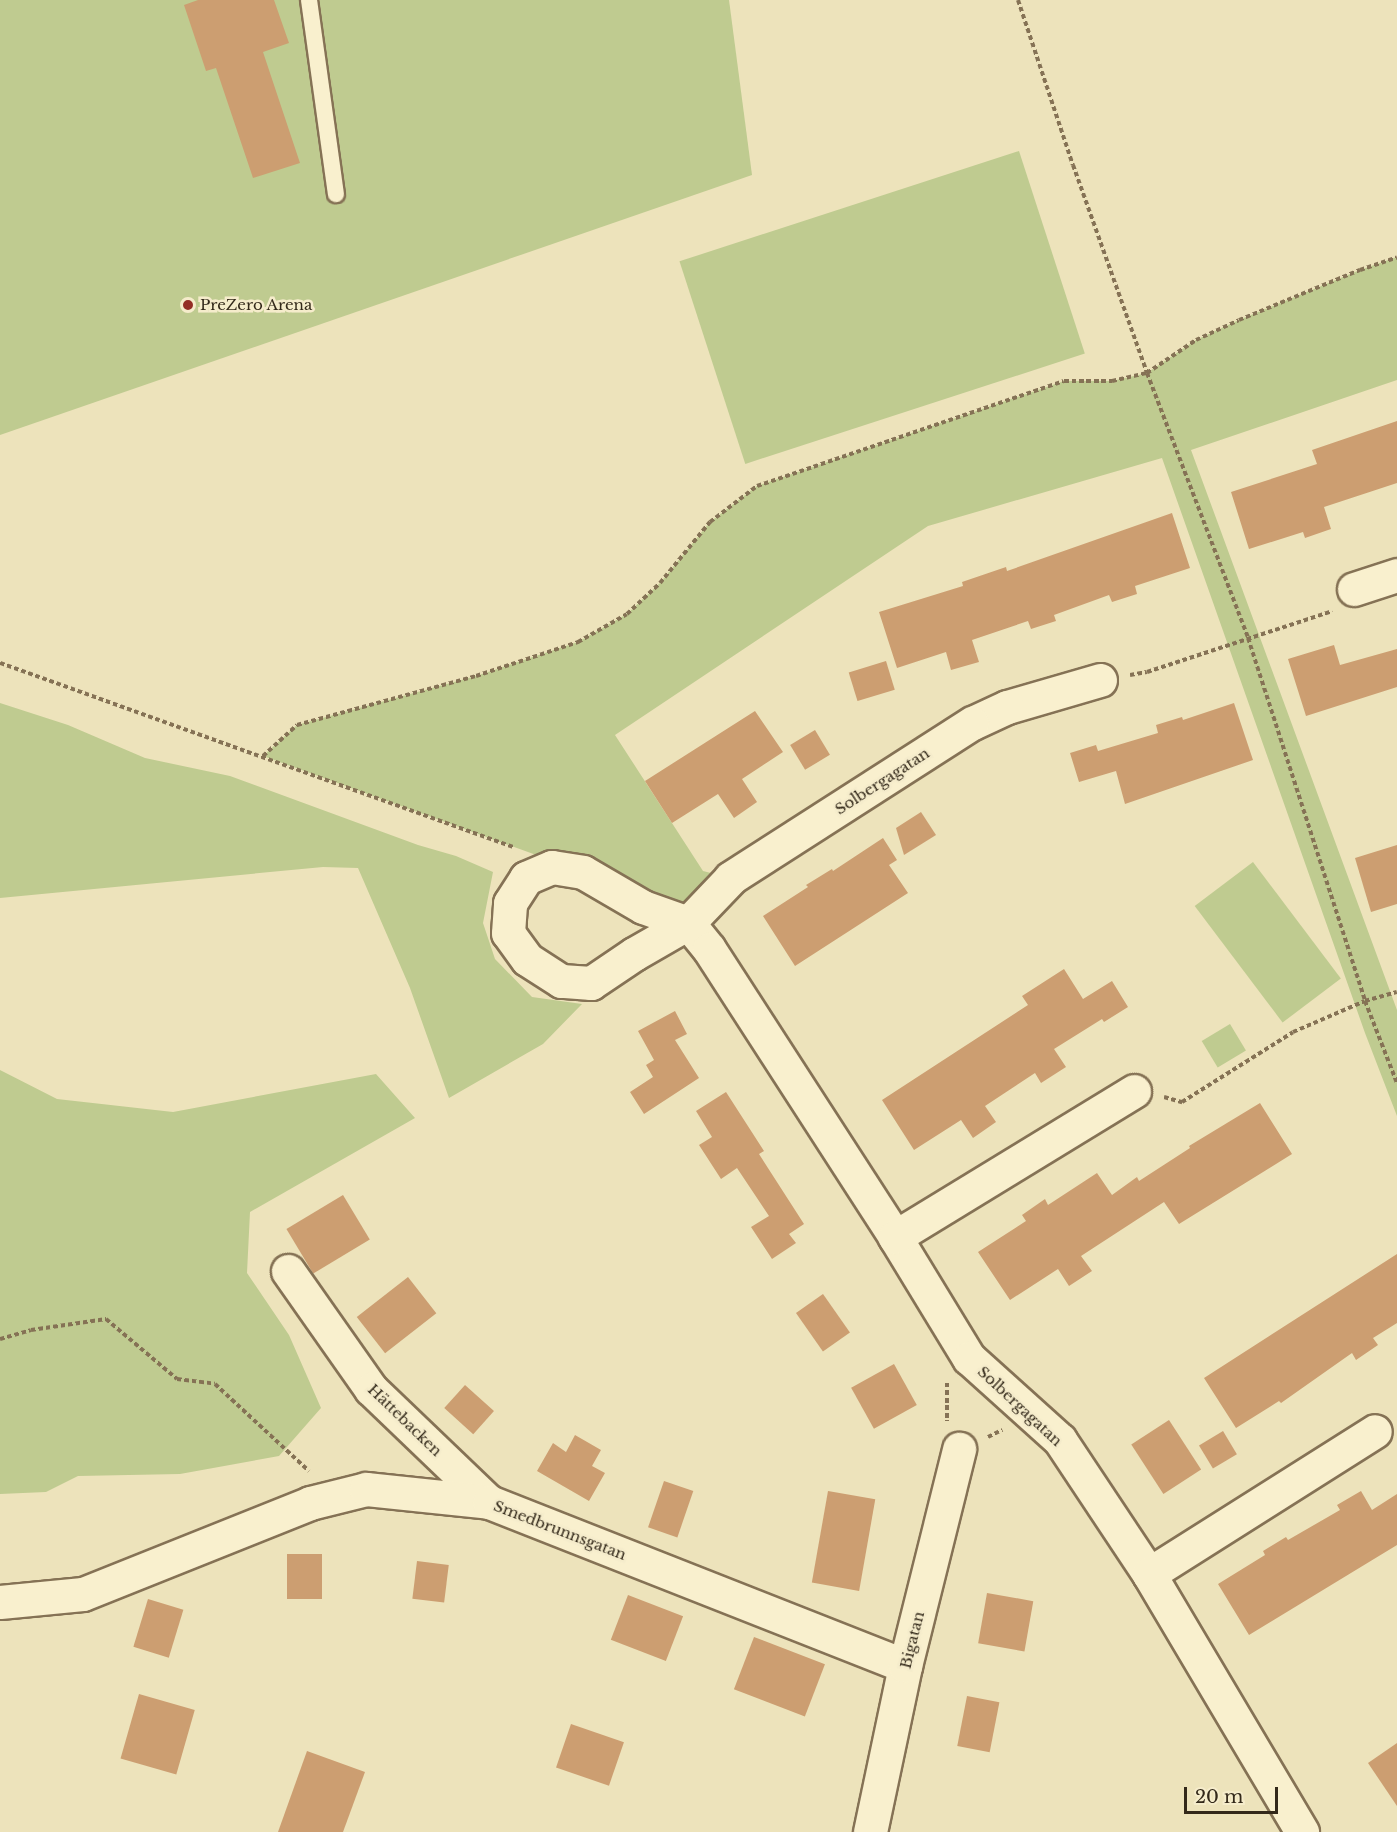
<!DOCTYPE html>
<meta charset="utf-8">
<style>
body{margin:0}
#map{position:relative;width:1397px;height:1832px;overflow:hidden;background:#ede3bb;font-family:"Libre Baskerville",serif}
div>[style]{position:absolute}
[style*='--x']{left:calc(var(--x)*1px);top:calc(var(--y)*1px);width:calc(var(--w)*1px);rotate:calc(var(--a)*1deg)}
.green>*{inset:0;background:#bfcb90;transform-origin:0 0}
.building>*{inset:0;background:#cc9e71;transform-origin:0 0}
.path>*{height:4px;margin-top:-2px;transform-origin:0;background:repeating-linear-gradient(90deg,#857255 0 4.5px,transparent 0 7.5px)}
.roads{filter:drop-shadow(2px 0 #857255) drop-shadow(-2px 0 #857255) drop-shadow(0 2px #857255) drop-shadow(0 -2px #857255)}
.lane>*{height:16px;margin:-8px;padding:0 8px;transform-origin:8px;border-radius:8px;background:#f9f0ce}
.street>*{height:33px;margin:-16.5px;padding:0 16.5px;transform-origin:16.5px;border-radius:16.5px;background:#f9f0ce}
.dots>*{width:16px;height:16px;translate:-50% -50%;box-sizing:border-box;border:3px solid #f5eccb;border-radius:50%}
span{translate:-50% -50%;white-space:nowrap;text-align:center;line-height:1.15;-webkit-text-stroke:5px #f5eccb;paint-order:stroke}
.poi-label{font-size:15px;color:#33291a}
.left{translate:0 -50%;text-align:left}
.street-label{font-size:15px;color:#33291a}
.scale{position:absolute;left:1184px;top:1787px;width:94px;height:27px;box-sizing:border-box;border:3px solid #33291a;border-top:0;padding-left:8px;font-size:18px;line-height:21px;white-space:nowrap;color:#33291a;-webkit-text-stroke:4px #f5eccb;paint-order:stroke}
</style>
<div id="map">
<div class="green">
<div style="clip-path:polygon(0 0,729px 0,752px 175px,0 435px)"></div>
<div style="left:1019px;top:151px;width:213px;height:357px;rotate:72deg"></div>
<div style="clip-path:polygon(1397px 257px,1397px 380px,1191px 450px,1397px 1010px,1397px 1116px,1365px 1033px,1162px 458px,928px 526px,615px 735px,703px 871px,731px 878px,688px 923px,583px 872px,263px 756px,297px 725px,476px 676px,578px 642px,627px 614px,660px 583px,710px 522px,757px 486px,1064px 381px,1112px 381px,1147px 373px,1196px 340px,1239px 320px,1360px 270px)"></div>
<div style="clip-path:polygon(0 703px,68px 725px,145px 758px,230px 776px,418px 845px,456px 856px,493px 872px,483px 923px,495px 959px,532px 997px,582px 1004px,543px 1044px,449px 1098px,410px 988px,358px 868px,323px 867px,0 898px)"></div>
<div style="left:1253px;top:862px;width:146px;height:73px;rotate:53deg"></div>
<div style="left:1230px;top:1024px;width:31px;height:33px;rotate:59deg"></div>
<div style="clip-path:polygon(0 1070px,57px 1099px,173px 1112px,376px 1074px,415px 1118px,250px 1212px,247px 1273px,289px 1335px,321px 1408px,279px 1456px,180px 1474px,78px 1476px,46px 1492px,0 1494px)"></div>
</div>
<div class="building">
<div style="clip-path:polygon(198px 0,274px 0,289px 43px,263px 52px,300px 163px,253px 178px,216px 68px,206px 71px,184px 5px)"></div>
<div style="clip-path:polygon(1397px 421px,1397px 483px,1324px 507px,1331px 529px,1305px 538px,1303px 532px,1249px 549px,1231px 492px,1317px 464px,1312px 450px)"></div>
<div style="clip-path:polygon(1172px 513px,1190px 568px,1135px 586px,1137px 594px,1112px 602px,1109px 595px,1054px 615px,1056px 621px,1031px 629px,1028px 621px,972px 640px,979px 662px,951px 670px,946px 652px,897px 668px,879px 612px,963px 586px,962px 582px,1006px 567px,1007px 571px)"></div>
<div style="clip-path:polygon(1334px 645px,1340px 665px,1397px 649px,1397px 687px,1306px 716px,1288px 659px)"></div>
<div style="left:886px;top:661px;width:30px;height:39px;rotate:73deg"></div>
<div style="clip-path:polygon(1234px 703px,1253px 760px,1125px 804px,1116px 771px,1079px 782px,1070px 753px,1096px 745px,1098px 751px,1158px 733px,1156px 725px,1182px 717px,1183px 720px)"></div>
<div style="clip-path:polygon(755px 711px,783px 752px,742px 779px,757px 802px,734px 818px,718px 794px,672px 823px,645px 781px)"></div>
<div style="left:815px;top:730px;width:29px;height:29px;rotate:59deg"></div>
<div style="clip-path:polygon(921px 812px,936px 835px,904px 855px,896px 828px)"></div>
<div style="clip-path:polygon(883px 838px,897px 860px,889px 865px,908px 893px,795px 966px,763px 916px,808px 887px,806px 885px,832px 869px,833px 871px)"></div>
<div style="clip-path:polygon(1397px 845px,1397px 904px,1371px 912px,1355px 858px)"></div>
<div style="clip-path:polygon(1064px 969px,1083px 999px,1112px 981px,1128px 1007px,1104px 1022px,1102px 1019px,1054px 1049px,1066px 1067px,1041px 1083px,1035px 1073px,985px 1106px,996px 1122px,973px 1138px,961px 1120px,914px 1150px,882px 1100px,1028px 1005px,1022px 996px)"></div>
<div style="clip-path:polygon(675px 1011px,687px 1034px,675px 1040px,699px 1078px,644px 1114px,630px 1092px,653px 1077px,646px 1065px,654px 1060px,638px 1031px)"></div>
<div style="clip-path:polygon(726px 1092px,764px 1151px,759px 1154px,804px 1224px,789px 1234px,796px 1243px,772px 1259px,751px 1227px,769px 1216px,737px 1168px,721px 1179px,699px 1145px,712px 1137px,696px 1111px)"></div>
<div style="clip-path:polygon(1260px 1103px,1292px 1154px,1179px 1224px,1164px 1202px,1081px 1256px,1092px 1271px,1069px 1286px,1058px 1269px,1010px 1300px,978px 1252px,1026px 1221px,1022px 1215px,1045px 1199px,1048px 1205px,1097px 1173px,1112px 1195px,1137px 1177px,1139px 1181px,1190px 1148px,1189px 1146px)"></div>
<div style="left:343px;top:1195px;width:52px;height:66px;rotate:59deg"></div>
<div style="clip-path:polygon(1397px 1254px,1397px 1323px,1373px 1338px,1378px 1345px,1356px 1360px,1352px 1353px,1281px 1403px,1279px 1401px,1236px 1428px,1204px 1378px)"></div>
<div style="left:408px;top:1277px;width:46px;height:65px;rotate:52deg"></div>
<div style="left:823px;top:1294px;width:47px;height:33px;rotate:55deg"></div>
<div style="left:894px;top:1364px;width:47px;height:49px;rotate:61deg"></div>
<div style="left:465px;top:1385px;width:39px;height:31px;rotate:42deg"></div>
<div style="left:1169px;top:1420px;width:59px;height:45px;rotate:57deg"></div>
<div style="left:1223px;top:1431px;width:27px;height:28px;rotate:59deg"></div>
<div style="clip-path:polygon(575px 1435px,601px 1450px,592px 1466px,605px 1473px,589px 1501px,537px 1471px,553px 1443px,566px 1452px)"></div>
<div style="left:664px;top:1481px;width:31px;height:49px;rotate:19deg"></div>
<div style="left:828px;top:1491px;width:48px;height:93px;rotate:10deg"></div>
<div style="clip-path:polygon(1361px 1491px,1372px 1510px,1397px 1494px,1397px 1545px,1249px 1635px,1218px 1584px,1265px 1555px,1263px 1551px,1286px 1537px,1288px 1540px,1340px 1510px,1337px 1505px)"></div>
<div style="left:287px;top:1554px;width:35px;height:45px"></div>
<div style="left:417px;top:1561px;width:32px;height:38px;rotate:7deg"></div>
<div style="left:987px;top:1593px;width:47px;height:51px;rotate:10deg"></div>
<div style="left:628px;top:1595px;width:59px;height:48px;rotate:21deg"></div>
<div style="left:148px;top:1599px;width:37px;height:50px;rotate:17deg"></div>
<div style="left:754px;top:1637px;width:76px;height:56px;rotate:21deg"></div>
<div style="left:139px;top:1694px;width:58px;height:67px;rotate:16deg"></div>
<div style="left:967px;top:1696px;width:33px;height:51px;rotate:11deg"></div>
<div style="left:571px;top:1724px;width:56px;height:46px;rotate:19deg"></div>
<div style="clip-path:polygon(1397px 1743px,1397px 1806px,1368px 1763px)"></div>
<div style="clip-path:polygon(307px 1751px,365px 1772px,343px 1832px,278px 1832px)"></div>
</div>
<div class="path">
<div style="--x:1018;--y:0;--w:174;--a:71.6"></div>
<div style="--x:1073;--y:165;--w:221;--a:70.4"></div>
<div style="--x:1147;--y:373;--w:284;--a:69.1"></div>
<div style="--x:1248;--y:638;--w:381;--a:72.1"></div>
<div style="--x:1365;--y:1001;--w:88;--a:68.7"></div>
<div style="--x:0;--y:663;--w:545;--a:19.73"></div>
<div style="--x:1130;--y:675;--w:17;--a:-10"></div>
<div style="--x:1147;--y:672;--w:195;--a:-18.2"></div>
<div style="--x:263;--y:756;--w:46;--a:-42.4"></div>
<div style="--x:297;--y:725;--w:186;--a:-15.3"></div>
<div style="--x:476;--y:676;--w:108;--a:-18.4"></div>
<div style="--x:578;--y:642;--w:56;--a:-29.7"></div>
<div style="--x:627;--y:614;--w:45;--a:-43.2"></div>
<div style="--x:660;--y:583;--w:79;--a:-50.7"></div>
<div style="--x:710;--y:522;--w:59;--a:-37.5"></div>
<div style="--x:757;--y:486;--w:324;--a:-18.9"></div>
<div style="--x:1064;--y:381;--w:48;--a:0"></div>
<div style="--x:1112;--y:381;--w:36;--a:-13"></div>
<div style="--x:1147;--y:373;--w:59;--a:-34"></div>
<div style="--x:1196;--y:340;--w:47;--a:-24.9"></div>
<div style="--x:1239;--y:320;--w:131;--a:-22.5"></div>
<div style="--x:1360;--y:270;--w:39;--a:-19"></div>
<div style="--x:1164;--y:1097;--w:19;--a:16"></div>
<div style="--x:1182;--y:1102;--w:131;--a:-32.2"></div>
<div style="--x:1293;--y:1032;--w:78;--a:-23.3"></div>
<div style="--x:1365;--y:1001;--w:33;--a:-16"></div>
<div style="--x:0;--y:1339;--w:32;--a:-16"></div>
<div style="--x:31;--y:1330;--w:76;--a:-8.3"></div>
<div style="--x:106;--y:1319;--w:93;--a:40.2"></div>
<div style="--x:177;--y:1379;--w:38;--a:7"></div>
<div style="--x:215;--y:1384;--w:128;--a:42.8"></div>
<div style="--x:947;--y:1383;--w:38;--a:90"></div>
<div style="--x:988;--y:1437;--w:16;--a:-27"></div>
</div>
<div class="roads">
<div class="lane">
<div style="--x:309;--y:0;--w:196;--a:82.1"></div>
</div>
<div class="street">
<div style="--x:1354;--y:589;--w:45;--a:-18"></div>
<div style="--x:1100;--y:680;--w:97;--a:163.8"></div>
<div style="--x:1007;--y:707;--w:38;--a:155"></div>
<div style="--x:972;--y:723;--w:287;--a:147.3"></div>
<div style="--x:731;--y:878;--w:62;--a:133.7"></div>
<div style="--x:688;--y:923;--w:62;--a:150.1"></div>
<div style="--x:634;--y:954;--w:52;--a:146"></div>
<div style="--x:591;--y:983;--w:30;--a:-176"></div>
<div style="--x:561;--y:981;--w:40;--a:-147.1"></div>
<div style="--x:527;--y:959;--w:32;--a:-126"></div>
<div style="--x:508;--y:933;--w:30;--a:-86"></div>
<div style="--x:510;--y:903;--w:30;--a:-57"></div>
<div style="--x:526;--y:878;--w:28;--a:-23"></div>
<div style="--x:552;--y:867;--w:31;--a:9"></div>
<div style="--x:583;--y:872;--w:69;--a:30.3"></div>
<div style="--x:643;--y:907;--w:48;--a:19.6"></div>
<div style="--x:688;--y:923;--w:33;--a:51"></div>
<div style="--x:709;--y:949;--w:343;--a:57.1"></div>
<div style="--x:895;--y:1237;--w:142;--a:58.6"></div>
<div style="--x:969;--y:1358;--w:122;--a:42"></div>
<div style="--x:1060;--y:1440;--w:161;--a:56.4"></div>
<div style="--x:1149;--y:1574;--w:300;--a:59.3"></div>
<div style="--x:895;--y:1237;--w:280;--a:-31.4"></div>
<div style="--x:288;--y:1271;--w:144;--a:54.9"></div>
<div style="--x:371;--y:1389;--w:163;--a:43.8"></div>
<div style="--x:1149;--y:1574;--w:267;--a:-32.3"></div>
<div style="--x:0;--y:1602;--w:83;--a:-5.5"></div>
<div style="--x:83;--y:1594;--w:245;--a:-21.8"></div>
<div style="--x:310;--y:1503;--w:58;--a:-14"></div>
<div style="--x:366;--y:1489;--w:124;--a:6"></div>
<div style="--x:489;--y:1502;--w:447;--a:21.5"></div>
<div style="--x:870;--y:1832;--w:170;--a:-78.1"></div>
<div style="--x:905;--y:1666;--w:224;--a:-76"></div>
</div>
</div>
<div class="dots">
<div style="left:188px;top:305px;background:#942e25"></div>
</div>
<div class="poi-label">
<span class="left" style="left:200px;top:305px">PreZero Arena</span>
</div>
<div class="street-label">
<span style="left:882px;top:781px;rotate:-33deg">Solbergagatan</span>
<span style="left:1020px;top:1406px;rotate:43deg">Solbergagatan</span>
<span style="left:405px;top:1420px;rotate:44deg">Hättebacken</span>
<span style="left:560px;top:1530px;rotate:21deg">Smedbrunnsgatan</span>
<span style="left:912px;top:1640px;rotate:-76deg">Bigatan</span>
</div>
<div class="scale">20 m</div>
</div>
